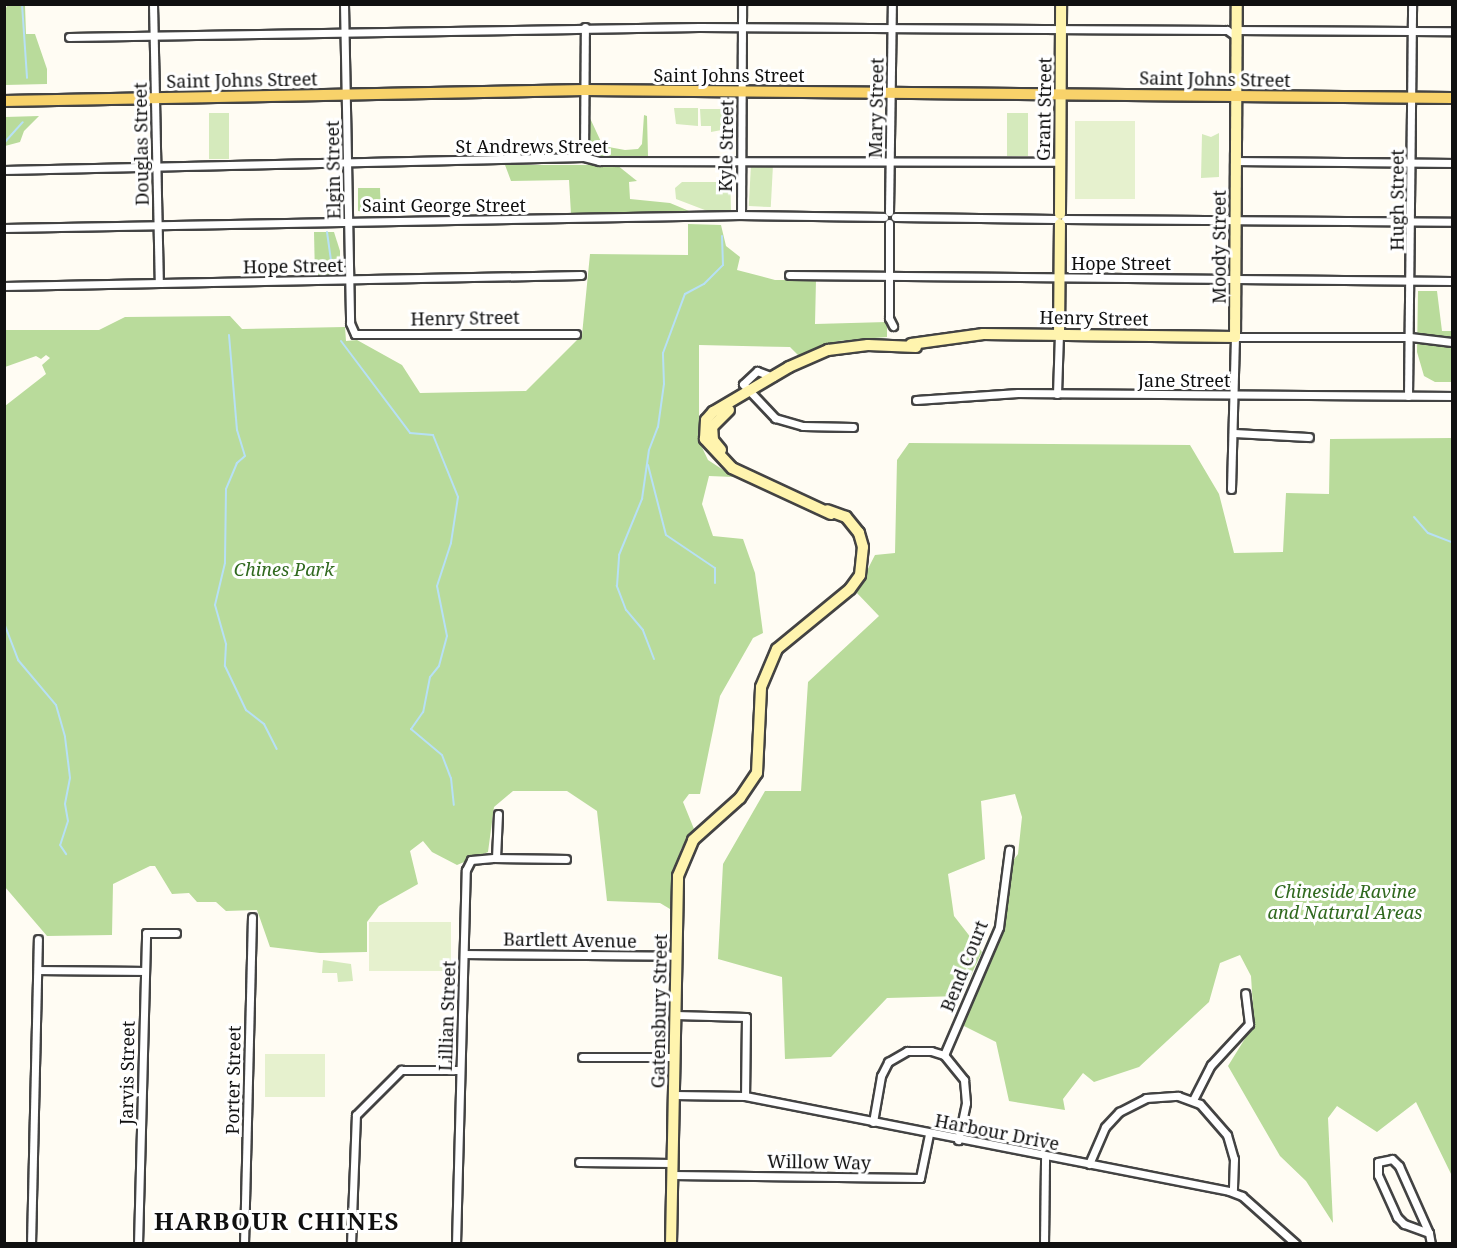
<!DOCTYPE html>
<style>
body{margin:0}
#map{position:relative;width:1457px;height:1248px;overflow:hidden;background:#fffcf3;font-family:"Noto Serif",serif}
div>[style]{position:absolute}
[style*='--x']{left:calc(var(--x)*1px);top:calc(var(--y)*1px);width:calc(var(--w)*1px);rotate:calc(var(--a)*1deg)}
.green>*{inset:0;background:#d5eabc;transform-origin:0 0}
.forest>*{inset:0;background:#b9db9b}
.pitch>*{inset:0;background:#e6f1ce;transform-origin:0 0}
.stream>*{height:2px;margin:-1px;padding:0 1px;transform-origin:1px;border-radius:1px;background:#b7e0f6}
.roads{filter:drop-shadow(2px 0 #434343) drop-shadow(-2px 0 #434343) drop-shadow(0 2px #434343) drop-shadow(0 -2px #434343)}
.street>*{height:7px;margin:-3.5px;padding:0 3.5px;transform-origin:3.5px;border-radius:3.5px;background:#fff}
.secondary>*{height:10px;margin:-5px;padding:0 5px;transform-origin:5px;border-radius:5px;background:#fff4ae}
.primary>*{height:10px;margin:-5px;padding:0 5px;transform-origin:5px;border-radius:5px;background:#f8d26a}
span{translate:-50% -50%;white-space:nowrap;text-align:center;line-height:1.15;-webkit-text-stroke:6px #fff;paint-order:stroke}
.street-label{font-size:18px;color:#101010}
.park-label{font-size:18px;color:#30691f;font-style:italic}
.district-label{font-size:24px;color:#101010;font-weight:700;letter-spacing:1.5px}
.frame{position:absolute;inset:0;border:6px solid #101010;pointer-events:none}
</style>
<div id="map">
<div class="green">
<div style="clip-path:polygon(674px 108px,698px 108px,698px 126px,676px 124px)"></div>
<div style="clip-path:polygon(700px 109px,727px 109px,730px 114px,732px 109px,732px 128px,711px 132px,711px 126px,701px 126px)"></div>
<div style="left:209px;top:113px;width:20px;height:46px"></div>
<div style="left:1007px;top:113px;width:21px;height:43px"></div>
<div style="clip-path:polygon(1219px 133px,1219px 177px,1201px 178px,1202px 134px,1211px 137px)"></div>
<div style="left:751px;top:164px;width:22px;height:42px;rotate:3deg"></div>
<div style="clip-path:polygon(730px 167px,731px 210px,710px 212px,676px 199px,675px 188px,682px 182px,730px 182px)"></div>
<div style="clip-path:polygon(323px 960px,351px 964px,353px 981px,338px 982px,337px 973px,322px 973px)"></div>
</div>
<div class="forest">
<div style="clip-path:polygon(8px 5px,25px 5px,26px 34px,35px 34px,47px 69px,47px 84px,5px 85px,4px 11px)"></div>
<div style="clip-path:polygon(644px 115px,647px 116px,648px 156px,596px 156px,590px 151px,589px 116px,603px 146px,625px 150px,638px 149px,642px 144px)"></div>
<div style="clip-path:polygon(39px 116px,24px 131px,20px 142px,5px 146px,5px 117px)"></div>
<div style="clip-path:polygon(505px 165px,617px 165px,637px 181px,629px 182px,630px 199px,670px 203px,694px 213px,571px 214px,569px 180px,511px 181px)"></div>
<div style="clip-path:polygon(358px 188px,380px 188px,381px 214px,358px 211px)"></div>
<div style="clip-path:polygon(688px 224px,721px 225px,726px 246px,740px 257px,737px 270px,775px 280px,816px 280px,815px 324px,887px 322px,887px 337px,838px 341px,799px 356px,790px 347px,699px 345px,699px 441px,708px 460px,734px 477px,709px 476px,702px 504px,713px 536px,743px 539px,755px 573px,763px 633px,753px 638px,720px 696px,700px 794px,689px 794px,683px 802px,694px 829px,681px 849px,673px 876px,670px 909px,660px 903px,607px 901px,597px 811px,567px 791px,513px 791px,494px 807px,488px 852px,457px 865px,432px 852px,423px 841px,410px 851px,418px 884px,379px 906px,367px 922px,367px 952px,320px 953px,270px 947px,257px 910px,226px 911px,216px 902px,197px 902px,189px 893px,172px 894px,155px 866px,150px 866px,113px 884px,112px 935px,47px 936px,5px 887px,5px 406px,46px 374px,42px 365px,50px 358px,46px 355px,41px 359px,36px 356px,5px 367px,5px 330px,99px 330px,125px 317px,230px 316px,242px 329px,345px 327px,346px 341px,357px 340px,402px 365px,420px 393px,526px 391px,582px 335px,590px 254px,688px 255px)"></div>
<div style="clip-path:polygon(314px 232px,334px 232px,340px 251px,340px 270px,334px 275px,315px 276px)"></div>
<div style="clip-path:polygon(1418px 291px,1437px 291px,1442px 331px,1452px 331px,1452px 382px,1435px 382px,1424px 376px,1417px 352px)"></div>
<div style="clip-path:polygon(1452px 438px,1452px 1176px,1416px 1102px,1377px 1132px,1337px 1106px,1328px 1118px,1333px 1223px,1306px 1181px,1280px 1156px,1228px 1066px,1254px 1024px,1251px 976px,1240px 955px,1220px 963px,1209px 1002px,1139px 1067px,1094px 1082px,1083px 1073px,1063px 1099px,1065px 1110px,1009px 1101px,996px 1042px,960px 1024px,1000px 930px,1009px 866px,1018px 854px,1022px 817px,1015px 794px,981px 801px,985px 859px,948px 874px,954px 916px,982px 952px,961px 996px,887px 998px,831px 1057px,785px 1059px,782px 977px,718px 959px,723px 864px,765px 791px,801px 791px,808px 682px,879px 616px,856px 592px,875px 555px,895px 553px,897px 460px,909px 443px,1190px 445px,1219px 494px,1234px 553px,1283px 552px,1286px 493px,1329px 494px,1330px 439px)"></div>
</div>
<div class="pitch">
<div style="left:1075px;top:121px;width:60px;height:78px"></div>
<div style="left:369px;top:922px;width:82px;height:49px"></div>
<div style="left:265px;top:1054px;width:60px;height:43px"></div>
</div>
<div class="stream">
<div style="--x:22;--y:4;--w:74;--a:86.1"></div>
<div style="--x:4;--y:143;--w:28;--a:-48"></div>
<div style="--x:327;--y:232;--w:35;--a:82"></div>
<div style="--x:1245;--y:276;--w:10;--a:0"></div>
<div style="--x:1390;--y:276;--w:8;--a:0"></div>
<div style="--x:229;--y:335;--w:95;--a:85.2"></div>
<div style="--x:237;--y:430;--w:27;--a:73"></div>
<div style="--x:245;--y:456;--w:11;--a:139"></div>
<div style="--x:237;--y:463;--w:28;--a:113"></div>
<div style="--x:226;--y:489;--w:74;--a:90.8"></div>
<div style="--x:225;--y:563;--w:43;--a:103.4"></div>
<div style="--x:215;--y:605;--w:41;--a:74.2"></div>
<div style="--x:226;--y:644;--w:22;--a:93"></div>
<div style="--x:225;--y:666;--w:49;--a:64.5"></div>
<div style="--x:246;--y:710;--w:23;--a:38"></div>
<div style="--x:264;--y:724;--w:28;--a:63"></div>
<div style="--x:341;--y:341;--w:115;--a:53.1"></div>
<div style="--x:410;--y:433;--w:23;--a:5"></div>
<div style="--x:433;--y:435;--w:67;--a:68"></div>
<div style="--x:458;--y:497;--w:47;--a:98.7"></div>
<div style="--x:451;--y:543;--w:45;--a:108"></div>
<div style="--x:437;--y:586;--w:51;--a:78.7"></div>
<div style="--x:447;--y:636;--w:31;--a:105"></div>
<div style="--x:439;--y:666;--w:14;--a:129"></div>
<div style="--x:430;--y:677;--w:36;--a:101"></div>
<div style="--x:423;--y:712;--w:21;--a:125"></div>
<div style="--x:411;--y:729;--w:40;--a:40"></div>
<div style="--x:442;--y:755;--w:25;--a:69"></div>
<div style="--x:451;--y:778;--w:27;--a:84"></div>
<div style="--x:648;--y:465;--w:72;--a:75.6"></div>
<div style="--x:666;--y:535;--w:59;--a:34"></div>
<div style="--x:715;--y:568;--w:15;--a:90"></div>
<div style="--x:1414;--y:517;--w:21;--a:49"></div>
<div style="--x:1428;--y:533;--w:26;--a:21"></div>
<div style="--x:4;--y:623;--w:40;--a:69"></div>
<div style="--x:18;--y:660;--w:59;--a:49.8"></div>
<div style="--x:56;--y:705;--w:33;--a:74"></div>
<div style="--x:65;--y:737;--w:41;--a:83"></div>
<div style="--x:70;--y:778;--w:26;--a:101"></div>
<div style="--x:65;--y:804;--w:17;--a:80"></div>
<div style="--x:68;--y:821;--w:25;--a:108"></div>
<div style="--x:60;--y:845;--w:11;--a:56"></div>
<div style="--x:654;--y:659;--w:31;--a:-111"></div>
<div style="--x:643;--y:630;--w:26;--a:-130"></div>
<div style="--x:626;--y:610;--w:26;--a:-111"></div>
<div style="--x:617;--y:586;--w:31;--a:-86"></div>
<div style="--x:619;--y:555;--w:61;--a:-67.7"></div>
<div style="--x:642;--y:499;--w:49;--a:-81.9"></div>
<div style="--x:649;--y:450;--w:25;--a:-69"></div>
<div style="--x:658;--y:427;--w:43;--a:-82.1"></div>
<div style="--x:664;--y:384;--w:31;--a:-92"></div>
<div style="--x:663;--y:353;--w:63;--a:-69.6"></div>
<div style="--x:685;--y:294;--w:21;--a:-28"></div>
<div style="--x:704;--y:284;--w:27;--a:-45"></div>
<div style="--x:723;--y:265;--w:29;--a:-92"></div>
</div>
<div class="roads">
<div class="street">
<div style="--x:153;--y:4;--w:279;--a:88.8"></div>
<div style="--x:344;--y:4;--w:319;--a:88.9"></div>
<div style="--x:350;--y:323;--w:12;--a:66"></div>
<div style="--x:355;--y:334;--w:221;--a:0"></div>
<div style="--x:1237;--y:30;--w:215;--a:0.3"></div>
<div style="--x:69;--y:37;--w:630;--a:-0.91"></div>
<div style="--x:699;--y:27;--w:528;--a:0.33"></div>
<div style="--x:1227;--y:30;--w:12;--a:35"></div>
<div style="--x:584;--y:157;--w:130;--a:-89.6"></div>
<div style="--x:1236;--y:161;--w:216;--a:0.5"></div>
<div style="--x:4;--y:170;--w:580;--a:-1.28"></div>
<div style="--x:584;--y:157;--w:16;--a:15"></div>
<div style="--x:599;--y:161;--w:460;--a:0.1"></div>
<div style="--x:889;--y:212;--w:208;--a:-89.2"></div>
<div style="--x:741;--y:215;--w:211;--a:-89.7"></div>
<div style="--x:895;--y:217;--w:160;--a:0.7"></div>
<div style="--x:1065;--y:219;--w:387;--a:0.4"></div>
<div style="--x:889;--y:223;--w:95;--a:90"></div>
<div style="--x:889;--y:318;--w:9;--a:63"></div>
<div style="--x:4;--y:228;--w:737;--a:-1.01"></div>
<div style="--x:741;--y:215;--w:143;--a:0.8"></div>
<div style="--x:789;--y:275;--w:663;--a:0.52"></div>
<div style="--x:4;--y:286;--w:577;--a:-1.09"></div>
<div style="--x:773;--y:377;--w:17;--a:-159"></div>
<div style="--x:757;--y:371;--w:19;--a:137"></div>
<div style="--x:743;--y:384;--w:47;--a:46.7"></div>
<div style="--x:775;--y:418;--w:29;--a:16"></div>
<div style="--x:803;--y:426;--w:50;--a:1.1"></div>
<div style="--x:1057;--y:394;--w:59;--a:-88.1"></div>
<div style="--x:1408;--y:396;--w:392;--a:-89.4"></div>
<div style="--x:916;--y:400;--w:102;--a:-3.9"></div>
<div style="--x:1018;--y:393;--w:434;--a:0.4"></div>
<div style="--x:1233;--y:433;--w:76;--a:3"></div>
<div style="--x:1231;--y:489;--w:152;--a:-88.5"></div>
<div style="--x:1235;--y:337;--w:175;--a:0"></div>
<div style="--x:1410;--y:337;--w:42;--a:6.8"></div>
<div style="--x:496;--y:858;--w:70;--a:0.8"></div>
<div style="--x:464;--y:954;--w:211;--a:0.5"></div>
<div style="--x:38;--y:970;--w:107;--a:0.5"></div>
<div style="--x:675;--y:1015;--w:71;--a:1.6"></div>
<div style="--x:746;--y:1017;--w:79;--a:90.7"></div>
<div style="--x:944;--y:1055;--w:139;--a:-66.7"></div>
<div style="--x:999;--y:927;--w:78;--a:-82.6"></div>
<div style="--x:582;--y:1057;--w:92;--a:0"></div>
<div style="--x:674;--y:1095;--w:71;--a:0.8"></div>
<div style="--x:745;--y:1096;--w:493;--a:11.1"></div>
<div style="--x:1229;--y:1191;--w:14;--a:21"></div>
<div style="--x:1242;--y:1196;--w:72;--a:41.6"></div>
<div style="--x:1193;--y:1100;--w:39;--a:-63"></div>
<div style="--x:1211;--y:1065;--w:56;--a:-47.2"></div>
<div style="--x:1249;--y:1024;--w:31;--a:-97"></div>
<div style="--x:873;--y:1122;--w:47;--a:-80.1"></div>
<div style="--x:881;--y:1076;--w:16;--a:-63"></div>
<div style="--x:888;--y:1062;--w:22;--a:-30"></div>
<div style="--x:907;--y:1051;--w:24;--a:0"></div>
<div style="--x:931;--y:1051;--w:14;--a:17"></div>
<div style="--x:944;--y:1055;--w:32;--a:51"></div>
<div style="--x:964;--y:1080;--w:23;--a:85"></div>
<div style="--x:966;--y:1103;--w:38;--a:102"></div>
<div style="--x:579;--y:1162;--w:93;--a:0.6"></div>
<div style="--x:1089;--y:1164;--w:40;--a:-66.6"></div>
<div style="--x:1105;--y:1127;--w:21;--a:-47"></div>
<div style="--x:1119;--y:1112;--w:30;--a:-27"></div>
<div style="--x:1146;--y:1098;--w:32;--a:-4"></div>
<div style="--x:1178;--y:1096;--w:23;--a:20"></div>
<div style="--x:1200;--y:1104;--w:41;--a:48.9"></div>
<div style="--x:1227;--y:1135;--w:25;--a:74"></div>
<div style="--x:1234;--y:1159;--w:33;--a:92"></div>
<div style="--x:672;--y:1175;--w:248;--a:0.7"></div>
<div style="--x:920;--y:1178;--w:45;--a:-78.4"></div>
<div style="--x:1429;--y:1233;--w:27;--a:-160"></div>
<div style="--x:1404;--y:1224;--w:10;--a:-135"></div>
<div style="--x:1397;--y:1217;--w:46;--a:-114.3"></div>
<div style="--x:1378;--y:1175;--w:13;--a:-90"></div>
<div style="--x:1378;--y:1162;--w:14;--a:-12"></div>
<div style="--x:1392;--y:1159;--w:10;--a:45"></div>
<div style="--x:1399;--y:1166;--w:73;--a:65.9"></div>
<div style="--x:1429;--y:1233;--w:11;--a:80"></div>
<div style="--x:31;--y:1244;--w:305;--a:-88.7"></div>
<div style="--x:138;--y:1244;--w:311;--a:-88.5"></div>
<div style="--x:146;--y:933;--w:30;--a:0"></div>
<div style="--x:244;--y:1244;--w:327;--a:-88.6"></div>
<div style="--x:351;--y:1244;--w:129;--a:-87.8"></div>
<div style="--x:356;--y:1115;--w:64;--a:-45"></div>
<div style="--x:401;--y:1070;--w:59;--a:0"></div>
<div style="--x:456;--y:1244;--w:374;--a:-88.5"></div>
<div style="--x:466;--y:870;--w:11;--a:-63"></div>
<div style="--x:471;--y:860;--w:25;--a:-5"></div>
<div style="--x:496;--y:858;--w:44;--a:-87.4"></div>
<div style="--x:1044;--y:1244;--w:87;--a:-89.3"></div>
</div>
<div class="secondary">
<div style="--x:1060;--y:214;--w:210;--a:-89.7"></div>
<div style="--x:1059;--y:335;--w:111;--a:-89.5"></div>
<div style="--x:911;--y:344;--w:73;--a:-7.9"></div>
<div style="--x:983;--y:334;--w:252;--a:0.7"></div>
<div style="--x:1235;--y:337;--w:333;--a:-89.7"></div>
<div style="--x:721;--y:450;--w:13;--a:-129"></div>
<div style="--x:713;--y:440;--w:13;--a:-94"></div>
<div style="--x:712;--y:427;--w:24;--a:-45"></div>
<div style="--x:831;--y:514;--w:109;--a:-155.1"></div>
<div style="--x:732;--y:468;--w:40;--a:-133"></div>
<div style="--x:705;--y:439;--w:19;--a:-87"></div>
<div style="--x:706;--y:420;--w:11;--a:-49"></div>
<div style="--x:713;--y:412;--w:88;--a:-30.6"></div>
<div style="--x:789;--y:367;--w:43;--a:-23.6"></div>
<div style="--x:828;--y:350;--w:40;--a:-7.1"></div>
<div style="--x:868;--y:345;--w:48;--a:2.4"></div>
<div style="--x:671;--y:1244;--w:368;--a:-88.9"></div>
<div style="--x:678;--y:876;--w:39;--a:-67"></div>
<div style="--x:693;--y:840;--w:63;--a:-41.8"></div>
<div style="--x:740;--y:798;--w:30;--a:-56"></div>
<div style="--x:757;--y:773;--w:86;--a:-87.3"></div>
<div style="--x:761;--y:687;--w:41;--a:-67.2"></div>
<div style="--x:777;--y:649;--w:94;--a:-39.4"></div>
<div style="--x:850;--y:589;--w:17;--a:-54"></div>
<div style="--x:860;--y:575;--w:28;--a:-84"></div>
<div style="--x:863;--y:547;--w:15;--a:-106"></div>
<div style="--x:859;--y:533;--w:21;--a:-129"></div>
<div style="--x:846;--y:517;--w:20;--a:-160"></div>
</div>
<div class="primary">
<div style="--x:4;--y:101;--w:581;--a:-1.08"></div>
<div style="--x:585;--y:90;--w:867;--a:0.53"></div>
</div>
</div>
<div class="street-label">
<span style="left:729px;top:75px">Saint Johns Street</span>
<span style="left:1215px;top:79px;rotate:1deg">Saint Johns Street</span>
<span style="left:242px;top:80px;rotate:-1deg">Saint Johns Street</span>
<span style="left:876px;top:108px;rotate:-89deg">Mary Street</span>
<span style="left:1044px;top:109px;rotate:-89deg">Grant Street</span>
<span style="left:141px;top:144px;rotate:-91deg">Douglas Street</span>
<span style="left:532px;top:146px">St Andrews Street</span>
<span style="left:726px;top:146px;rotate:-89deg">Kyle Street</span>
<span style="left:333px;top:170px;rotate:-91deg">Elgin Street</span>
<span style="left:1397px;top:200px;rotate:-90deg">Hugh Street</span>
<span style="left:444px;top:205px">Saint George Street</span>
<span style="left:1219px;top:247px;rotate:-90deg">Moody Street</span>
<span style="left:1121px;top:263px">Hope Street</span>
<span style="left:293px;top:266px;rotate:-1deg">Hope Street</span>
<span style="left:465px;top:318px;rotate:-1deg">Henry Street</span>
<span style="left:1094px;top:318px;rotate:1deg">Henry Street</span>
<span style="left:1184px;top:380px">Jane Street</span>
<span style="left:570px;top:940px;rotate:1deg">Bartlett Avenue</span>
<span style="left:964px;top:966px;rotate:-68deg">Bend Court</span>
<span style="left:659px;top:1011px;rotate:-89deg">Gatensbury Street</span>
<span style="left:447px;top:1016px;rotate:-88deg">Lillian Street</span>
<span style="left:127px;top:1073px;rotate:-89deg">Jarvis Street</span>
<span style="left:233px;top:1080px;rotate:-89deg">Porter Street</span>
<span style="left:997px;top:1132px;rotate:11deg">Harbour Drive</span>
<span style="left:819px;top:1162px;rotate:1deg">Willow Way</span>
</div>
<div class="park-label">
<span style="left:284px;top:569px">Chines Park</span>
<span style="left:1345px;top:902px">Chineside Ravine<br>and Natural Areas</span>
</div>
<div class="district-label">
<span style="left:277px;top:1221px">HARBOUR CHINES</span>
</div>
<div class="frame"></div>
</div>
